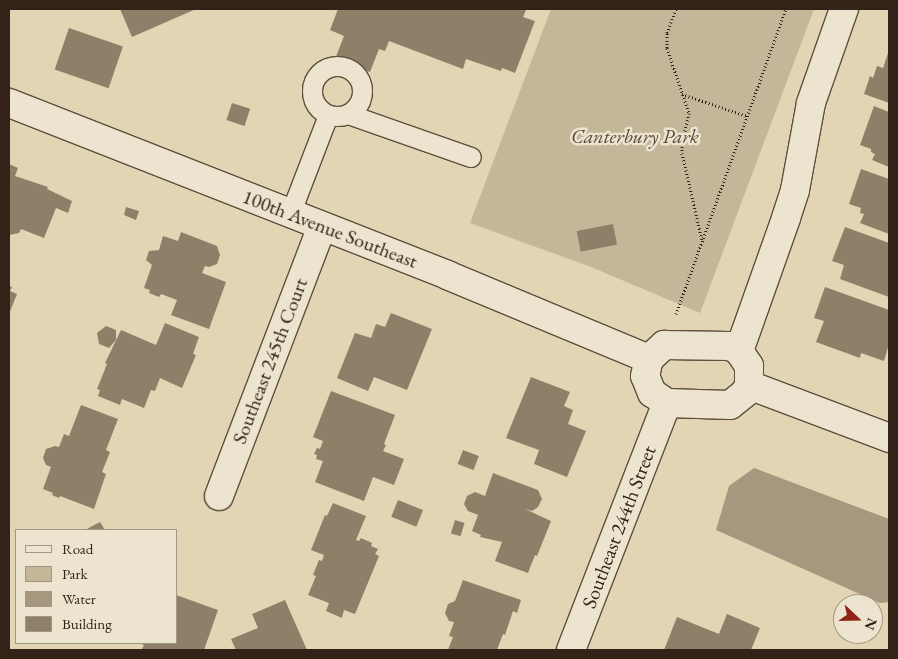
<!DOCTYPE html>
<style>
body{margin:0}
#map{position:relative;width:898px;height:659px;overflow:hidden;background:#e2d5b4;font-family:"EB Garamond",serif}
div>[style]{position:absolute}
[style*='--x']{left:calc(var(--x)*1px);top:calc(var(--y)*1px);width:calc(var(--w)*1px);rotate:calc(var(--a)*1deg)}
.green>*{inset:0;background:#c4b799}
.water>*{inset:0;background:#a6987f}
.building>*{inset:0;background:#8e7f69;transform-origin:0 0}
.path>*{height:3px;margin-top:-1.5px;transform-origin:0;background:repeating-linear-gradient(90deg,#322217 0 1px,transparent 0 3.5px)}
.roads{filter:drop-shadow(1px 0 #5e4f3e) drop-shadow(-1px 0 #5e4f3e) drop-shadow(0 1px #5e4f3e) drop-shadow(0 -1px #5e4f3e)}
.service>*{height:19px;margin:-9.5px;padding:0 9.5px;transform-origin:9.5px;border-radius:9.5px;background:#ece4ce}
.service>.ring{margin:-9.5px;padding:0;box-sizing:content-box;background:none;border:19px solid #ece4ce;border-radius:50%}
.minor>*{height:28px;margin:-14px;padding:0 14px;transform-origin:14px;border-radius:14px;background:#ece4ce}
.tertiary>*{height:28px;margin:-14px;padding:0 14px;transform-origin:14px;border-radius:14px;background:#ece4ce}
span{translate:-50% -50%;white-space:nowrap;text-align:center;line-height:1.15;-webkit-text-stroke:5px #ece4ce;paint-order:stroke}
.park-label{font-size:20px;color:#564738;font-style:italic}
.street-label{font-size:20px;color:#322217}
.frame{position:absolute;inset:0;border:10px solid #322217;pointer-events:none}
.legend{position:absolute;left:15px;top:529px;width:162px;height:115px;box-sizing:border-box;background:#ece4ce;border:1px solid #a29685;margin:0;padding:6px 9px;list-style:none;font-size:15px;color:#322217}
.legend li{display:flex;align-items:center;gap:10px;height:25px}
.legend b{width:25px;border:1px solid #a29685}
.north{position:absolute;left:833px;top:594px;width:50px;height:50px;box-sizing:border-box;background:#ece4ce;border:1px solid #a29685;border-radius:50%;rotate:111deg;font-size:14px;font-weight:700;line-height:20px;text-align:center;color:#322217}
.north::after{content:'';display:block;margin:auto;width:18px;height:22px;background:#8f2418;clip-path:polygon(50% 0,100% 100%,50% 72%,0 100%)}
</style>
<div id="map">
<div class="green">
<div style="clip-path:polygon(551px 9px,814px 9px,700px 313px,591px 267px,470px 223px)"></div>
</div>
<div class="water">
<div style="clip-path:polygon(754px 468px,889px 519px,889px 602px,880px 603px,716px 530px,729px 486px)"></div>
</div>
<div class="building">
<div style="clip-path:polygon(120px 9px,196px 9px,132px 37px)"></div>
<div style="clip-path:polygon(338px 9px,522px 9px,526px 10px,523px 17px,535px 21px,515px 73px,502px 68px,501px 71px,466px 59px,463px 69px,389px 41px,385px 51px,379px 49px,370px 72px,335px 59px,344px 36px,330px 30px)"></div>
<div style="left:69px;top:28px;width:57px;height:44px;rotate:19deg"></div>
<div style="clip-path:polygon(889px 50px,889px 103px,864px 94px,870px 76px,873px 78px,877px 66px,883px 68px)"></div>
<div style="left:232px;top:103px;width:19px;height:18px;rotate:18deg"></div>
<div style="clip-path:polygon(874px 106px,889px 112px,889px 167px,872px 160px,875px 154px,871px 152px,871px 149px,860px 145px)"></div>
<div style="clip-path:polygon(9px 164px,18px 168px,15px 176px,48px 187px,47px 189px,72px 201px,68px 213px,56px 208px,44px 238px,21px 229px,19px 233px,9px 235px)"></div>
<div style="clip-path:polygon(861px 169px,889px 179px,889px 234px,860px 223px,864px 214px,860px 213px,861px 208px,849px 204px)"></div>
<div style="clip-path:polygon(126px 207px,139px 211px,136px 220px,124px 215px)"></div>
<div style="left:613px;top:224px;width:21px;height:37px;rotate:79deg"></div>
<div style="clip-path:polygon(845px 227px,889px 243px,889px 297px,840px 279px,844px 265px,832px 261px)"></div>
<div style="clip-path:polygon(181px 232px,217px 246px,220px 255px,217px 264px,209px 267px,205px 266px,202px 273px,226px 282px,209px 329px,171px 315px,177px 300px,161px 294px,159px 297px,149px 293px,150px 290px,144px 288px,152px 265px,146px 260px,149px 251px,159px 250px,163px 236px,178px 241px)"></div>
<div style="clip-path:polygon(9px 286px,12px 287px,10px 291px,17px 294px,9px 314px)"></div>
<div style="clip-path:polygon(825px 287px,889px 310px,889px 344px,884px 361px,861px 353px,860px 358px,816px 342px,824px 321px,814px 318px)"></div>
<div style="clip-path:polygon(391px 313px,432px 329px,407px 390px,374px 377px,368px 391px,337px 378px,355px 333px,371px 338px,376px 324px,385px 327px)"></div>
<div style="clip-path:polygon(165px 323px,199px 337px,193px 354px,196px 355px,182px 388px,160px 378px,155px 391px,151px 390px,144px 408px,122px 399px,120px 405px,98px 396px,100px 390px,97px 389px,107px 364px,105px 363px,121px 330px,156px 345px)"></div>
<div style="clip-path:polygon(106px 326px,116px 330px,116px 340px,109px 348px,99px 344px,97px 333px)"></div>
<div style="clip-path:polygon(531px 377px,570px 392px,564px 406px,573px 410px,568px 424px,586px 431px,567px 477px,534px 464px,539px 450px,506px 438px)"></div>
<div style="clip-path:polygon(331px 391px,395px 415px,384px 444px,386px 445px,383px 451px,404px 459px,394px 485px,373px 477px,364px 501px,315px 482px,323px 461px,316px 459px,317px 455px,314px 454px,317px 448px,320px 449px,323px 441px,313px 437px)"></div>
<div style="clip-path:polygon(81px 405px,118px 419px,106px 450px,110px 452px,102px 472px,106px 474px,94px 509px,60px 496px,59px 498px,52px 495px,53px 493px,43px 489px,51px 467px,46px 465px,43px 458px,46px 449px,55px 446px,59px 447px,64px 434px,69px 436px)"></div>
<div style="left:463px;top:450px;width:17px;height:15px;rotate:21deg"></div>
<div style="clip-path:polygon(493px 473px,538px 490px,542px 499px,538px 507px,532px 511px,525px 509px,551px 521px,537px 556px,535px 555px,528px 573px,495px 561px,502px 542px,480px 537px,481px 535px,472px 531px,478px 515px,468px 511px,464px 504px,467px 496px,475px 492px,485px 496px)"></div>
<div style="left:398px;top:500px;width:27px;height:18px;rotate:22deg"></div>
<div style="clip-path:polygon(333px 503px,366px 516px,356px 540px,359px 541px,361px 538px,372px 543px,371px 546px,378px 549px,375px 554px,379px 556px,355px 614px,344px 610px,342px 618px,326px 611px,329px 603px,308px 595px,316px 576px,313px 575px,319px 560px,322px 561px,324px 555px,311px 550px,325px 515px,327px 516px)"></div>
<div style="left:455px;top:520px;width:10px;height:14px;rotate:17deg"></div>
<div style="clip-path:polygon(100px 522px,105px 530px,85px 530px)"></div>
<div style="clip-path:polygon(463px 580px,521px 600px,517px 613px,513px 611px,505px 635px,503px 634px,497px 650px,448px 650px,453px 637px,449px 636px,454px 622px,449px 621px,445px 613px,448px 604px,455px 601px)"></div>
<div style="clip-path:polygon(176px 595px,218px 610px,204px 650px,142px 649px,144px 645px,138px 643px,176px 643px)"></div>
<div style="clip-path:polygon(285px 600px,307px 650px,236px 650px,231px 639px,258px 628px,252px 614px)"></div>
<div style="clip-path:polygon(727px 614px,760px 628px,751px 650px,664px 650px,677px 617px,719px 634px)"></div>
</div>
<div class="path">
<div style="--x:676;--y:9;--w:26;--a:111"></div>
<div style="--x:667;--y:33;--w:15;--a:90"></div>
<div style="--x:667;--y:48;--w:69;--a:71.3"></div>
<div style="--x:689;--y:113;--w:31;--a:103"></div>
<div style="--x:682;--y:143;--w:10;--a:90"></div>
<div style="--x:682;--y:153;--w:89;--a:77.1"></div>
<div style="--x:682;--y:94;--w:69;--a:18.7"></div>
<div style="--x:676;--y:314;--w:324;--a:-70.2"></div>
</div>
<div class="roads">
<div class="service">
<div class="ring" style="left:312px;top:66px;width:31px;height:31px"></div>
<div style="--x:348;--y:114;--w:130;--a:19.3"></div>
<div style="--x:290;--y:214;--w:106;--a:-69"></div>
</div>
<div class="minor">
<div style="--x:739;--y:351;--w:141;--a:-70.5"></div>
<div style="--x:786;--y:218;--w:29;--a:-72"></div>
<div style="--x:795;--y:190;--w:88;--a:-79.6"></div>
<div style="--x:811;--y:103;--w:100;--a:-70.7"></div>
<div style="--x:219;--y:496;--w:289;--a:-69.1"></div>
</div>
<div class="tertiary">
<div style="--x:9;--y:103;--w:471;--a:21.4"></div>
<div style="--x:447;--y:275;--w:219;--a:22.6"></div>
<div style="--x:664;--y:345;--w:66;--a:0.9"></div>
<div style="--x:730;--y:346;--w:10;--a:29"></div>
<div style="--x:739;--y:351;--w:18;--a:56"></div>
<div style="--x:749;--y:366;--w:19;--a:90"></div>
<div style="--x:749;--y:385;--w:9;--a:117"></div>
<div style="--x:745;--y:393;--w:19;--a:141"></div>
<div style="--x:730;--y:405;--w:63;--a:-178.2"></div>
<div style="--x:667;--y:403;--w:18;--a:-146"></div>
<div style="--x:652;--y:393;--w:18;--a:-112"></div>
<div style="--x:645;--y:376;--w:17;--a:-77"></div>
<div style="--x:649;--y:359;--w:21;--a:-43"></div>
<div style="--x:749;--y:385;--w:150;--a:20.7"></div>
<div style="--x:571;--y:650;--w:265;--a:-68.8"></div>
</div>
</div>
<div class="park-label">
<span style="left:635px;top:136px">Canterbury Park</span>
</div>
<div class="street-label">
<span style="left:330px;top:229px;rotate:21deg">100th Avenue Southeast</span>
<span style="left:270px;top:361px;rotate:-69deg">Southeast 245th Court</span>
<span style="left:619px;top:527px;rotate:-69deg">Southeast 244th Street</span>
</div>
<div class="frame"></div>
<ul class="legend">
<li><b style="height:6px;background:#ece4ce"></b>Road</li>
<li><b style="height:14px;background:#c4b799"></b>Park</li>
<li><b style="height:14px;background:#a6987f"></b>Water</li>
<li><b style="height:14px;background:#8e7f69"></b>Building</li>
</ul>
<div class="north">N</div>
</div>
